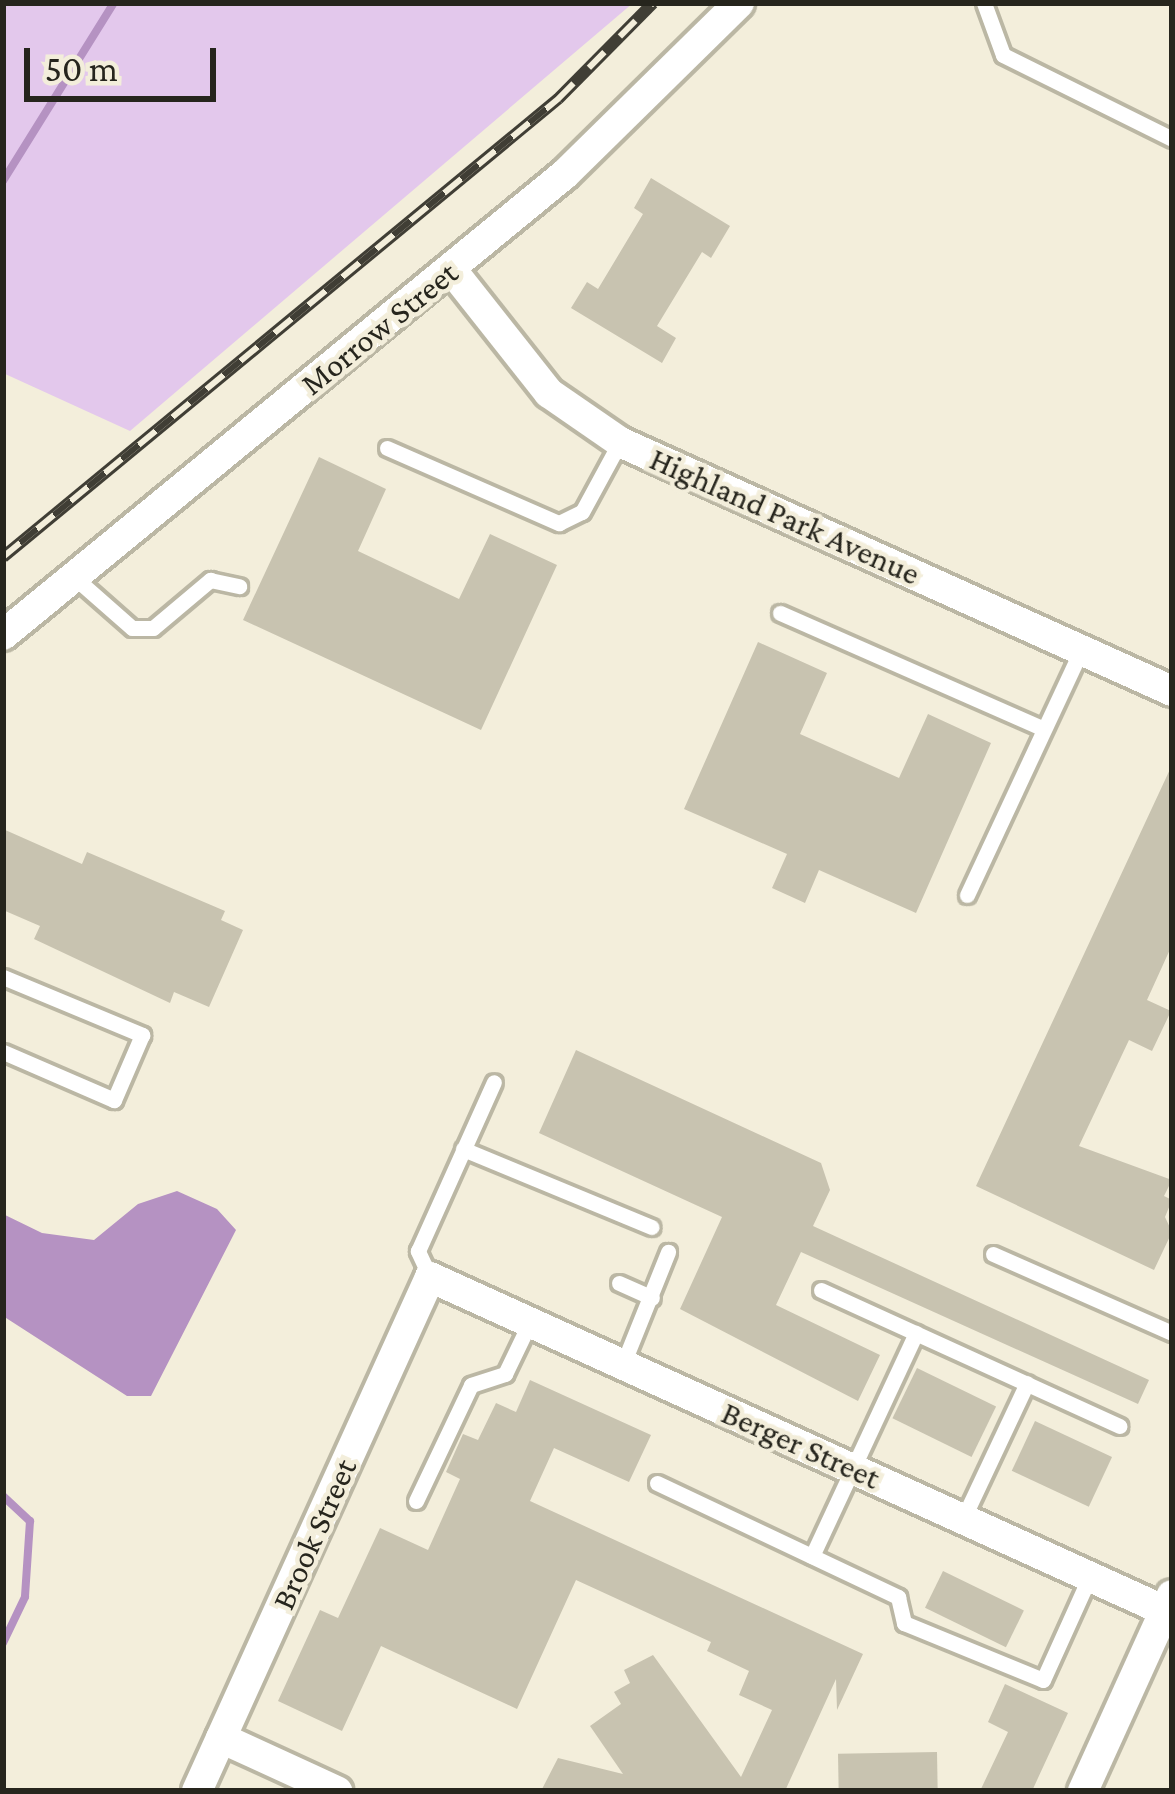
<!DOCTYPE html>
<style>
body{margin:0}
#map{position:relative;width:1175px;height:1794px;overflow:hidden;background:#f3eedb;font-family:"Crimson Pro",serif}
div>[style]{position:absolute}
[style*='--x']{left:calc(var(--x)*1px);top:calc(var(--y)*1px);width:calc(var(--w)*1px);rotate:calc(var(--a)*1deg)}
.green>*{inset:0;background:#e3c8ec}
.water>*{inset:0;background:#b592c2}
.stream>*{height:8px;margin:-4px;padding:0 4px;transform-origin:4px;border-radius:4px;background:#b592c2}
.building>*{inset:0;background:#c8c3b0;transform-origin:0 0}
.roads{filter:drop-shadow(3px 0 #bbb7a4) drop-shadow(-3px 0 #bbb7a4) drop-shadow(0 3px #bbb7a4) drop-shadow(0 -3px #bbb7a4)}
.lane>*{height:15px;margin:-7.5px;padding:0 7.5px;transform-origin:7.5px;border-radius:7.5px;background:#fff}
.street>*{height:30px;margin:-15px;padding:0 15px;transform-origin:15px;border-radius:15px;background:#fff}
.rail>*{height:12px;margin-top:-6px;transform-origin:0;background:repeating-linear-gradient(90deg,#f3eedb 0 22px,#403e35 0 44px);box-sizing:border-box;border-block:3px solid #403e35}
span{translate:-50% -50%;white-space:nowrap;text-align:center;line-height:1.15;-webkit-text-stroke:9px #f3eedb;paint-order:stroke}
.street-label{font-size:33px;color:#26251d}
.frame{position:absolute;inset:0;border:6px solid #26251d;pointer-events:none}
.scale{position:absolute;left:24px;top:48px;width:192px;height:54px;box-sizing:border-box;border:6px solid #26251d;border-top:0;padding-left:15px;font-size:36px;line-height:42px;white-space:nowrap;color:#26251d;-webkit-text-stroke:9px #f3eedb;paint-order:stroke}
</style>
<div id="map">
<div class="green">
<div style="clip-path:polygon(3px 3px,633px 3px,130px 431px,3px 373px)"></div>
</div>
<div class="water">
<div style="clip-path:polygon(177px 1191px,217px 1209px,236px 1230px,151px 1396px,127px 1396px,3px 1316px,3px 1214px,42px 1233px,94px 1240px,138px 1204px)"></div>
</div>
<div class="stream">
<div style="--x:3;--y:181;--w:210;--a:-58.1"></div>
<div style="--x:3;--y:1496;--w:37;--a:43"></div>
<div style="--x:30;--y:1521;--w:76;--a:93.8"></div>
<div style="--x:25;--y:1597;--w:51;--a:115.6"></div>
</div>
<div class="building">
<div style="clip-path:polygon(651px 178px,730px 226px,711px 258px,702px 252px,657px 326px,676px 338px,662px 363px,571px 308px,587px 282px,598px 289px,643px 214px,634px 208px)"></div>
<div style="clip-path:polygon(319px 457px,386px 489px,358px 551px,459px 599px,490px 534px,557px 565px,481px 730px,243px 620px)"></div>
<div style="clip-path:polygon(758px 642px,827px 673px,800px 734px,899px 778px,928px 714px,991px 743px,916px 913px,819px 870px,805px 903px,772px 888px,787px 854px,684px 809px)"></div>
<div style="clip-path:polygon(1172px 765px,1172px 945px,1147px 1000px,1171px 1011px,1152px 1051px,1129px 1040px,1079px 1146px,1172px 1180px,1164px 1196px,1172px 1200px,1165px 1217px,1172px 1232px,1154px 1270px,976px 1186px)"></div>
<div style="clip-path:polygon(3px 829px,82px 864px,87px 852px,225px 911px,221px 920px,243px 930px,209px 1007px,174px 992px,170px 1003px,34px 939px,40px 926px,3px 910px)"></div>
<div style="clip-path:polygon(576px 1050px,821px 1163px,830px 1190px,813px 1226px,1149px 1380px,1138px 1404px,801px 1252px,776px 1305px,880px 1355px,858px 1401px,680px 1309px,722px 1217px,539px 1133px)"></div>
<div style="left:917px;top:1368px;width:88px;height:56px;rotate:26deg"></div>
<div style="clip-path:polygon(530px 1380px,651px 1435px,629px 1482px,554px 1448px,530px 1501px,863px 1654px,837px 1710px,836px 1679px,785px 1791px,541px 1791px,558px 1758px,623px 1774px,590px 1726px,621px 1704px,614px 1692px,630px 1683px,624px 1670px,653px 1655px,741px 1777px,772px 1710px,739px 1695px,749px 1671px,707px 1651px,711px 1642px,576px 1580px,517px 1709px,381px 1646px,342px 1731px,278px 1701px,320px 1610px,338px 1618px,380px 1528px,428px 1550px,460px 1479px,446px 1472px,463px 1434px,478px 1440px,496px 1403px,516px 1412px)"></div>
<div style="left:1035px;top:1421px;width:85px;height:55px;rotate:25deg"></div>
<div style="left:943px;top:1571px;width:90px;height:41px;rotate:26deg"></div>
<div style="clip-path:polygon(1005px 1684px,1068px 1713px,1032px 1791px,980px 1791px,1008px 1732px,988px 1722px)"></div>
<div style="left:937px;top:1752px;width:39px;height:99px;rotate:89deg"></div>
</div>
<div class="roads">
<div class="lane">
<div style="--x:984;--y:3;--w:55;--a:69.9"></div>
<div style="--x:1003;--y:55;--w:189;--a:26.4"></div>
<div style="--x:387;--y:448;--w:188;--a:23.6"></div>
<div style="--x:559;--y:523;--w:25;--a:-26"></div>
<div style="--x:582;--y:512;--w:80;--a:-61.5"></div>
<div style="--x:74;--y:577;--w:77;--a:41.3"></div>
<div style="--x:132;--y:628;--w:21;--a:0"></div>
<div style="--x:153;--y:628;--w:75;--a:-40.1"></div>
<div style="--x:210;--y:580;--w:30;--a:12"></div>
<div style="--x:780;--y:613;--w:288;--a:23.7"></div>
<div style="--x:967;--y:895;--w:270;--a:-65"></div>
<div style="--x:3;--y:977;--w:151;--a:22.6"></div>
<div style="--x:142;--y:1035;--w:71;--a:113.3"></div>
<div style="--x:114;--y:1100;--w:121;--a:-156.6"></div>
<div style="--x:463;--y:1149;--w:204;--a:22.5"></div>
<div style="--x:993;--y:1254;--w:196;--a:23.8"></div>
<div style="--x:430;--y:1277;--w:29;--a:-115"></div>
<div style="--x:418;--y:1251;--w:185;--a:-65.8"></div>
<div style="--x:619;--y:1283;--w:36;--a:24"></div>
<div style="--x:821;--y:1290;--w:328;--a:24.5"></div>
<div style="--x:623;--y:1364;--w:121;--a:-68.1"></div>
<div style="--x:657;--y:1483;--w:267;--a:25.3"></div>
<div style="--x:898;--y:1597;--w:27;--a:77"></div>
<div style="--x:904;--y:1623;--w:150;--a:22.3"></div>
<div style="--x:1043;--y:1680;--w:114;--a:-65.7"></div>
<div style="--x:416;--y:1501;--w:128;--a:-64.6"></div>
<div style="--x:471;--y:1385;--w:36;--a:-18"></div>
<div style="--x:505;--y:1374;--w:58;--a:-64.3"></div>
<div style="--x:963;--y:1519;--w:150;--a:-64.8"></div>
<div style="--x:812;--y:1556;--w:246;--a:-65"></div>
</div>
<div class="street">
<div style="--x:451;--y:269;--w:158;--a:51.7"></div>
<div style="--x:549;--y:393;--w:86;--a:34.6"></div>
<div style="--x:620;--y:442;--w:606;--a:24.28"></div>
<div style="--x:3;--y:635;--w:727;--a:-39.36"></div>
<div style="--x:565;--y:174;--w:244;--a:-44.5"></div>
<div style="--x:221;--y:1738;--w:128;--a:24.6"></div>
<div style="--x:197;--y:1791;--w:564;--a:-65.61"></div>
<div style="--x:430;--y:1277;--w:815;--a:24.43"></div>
<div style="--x:1083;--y:1791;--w:215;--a:-65.6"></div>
</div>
</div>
<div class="rail">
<div style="--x:3;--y:557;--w:720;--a:-39.53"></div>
<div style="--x:558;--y:99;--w:135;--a:-45.3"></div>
</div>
<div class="street-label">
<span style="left:379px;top:328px;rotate:-39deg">Morrow Street</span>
<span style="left:785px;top:516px;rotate:24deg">Highland Park Avenue</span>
<span style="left:801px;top:1445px;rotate:24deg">Berger Street</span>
<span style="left:314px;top:1534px;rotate:-66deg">Brook Street</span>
</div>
<div class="frame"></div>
<div class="scale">50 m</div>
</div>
